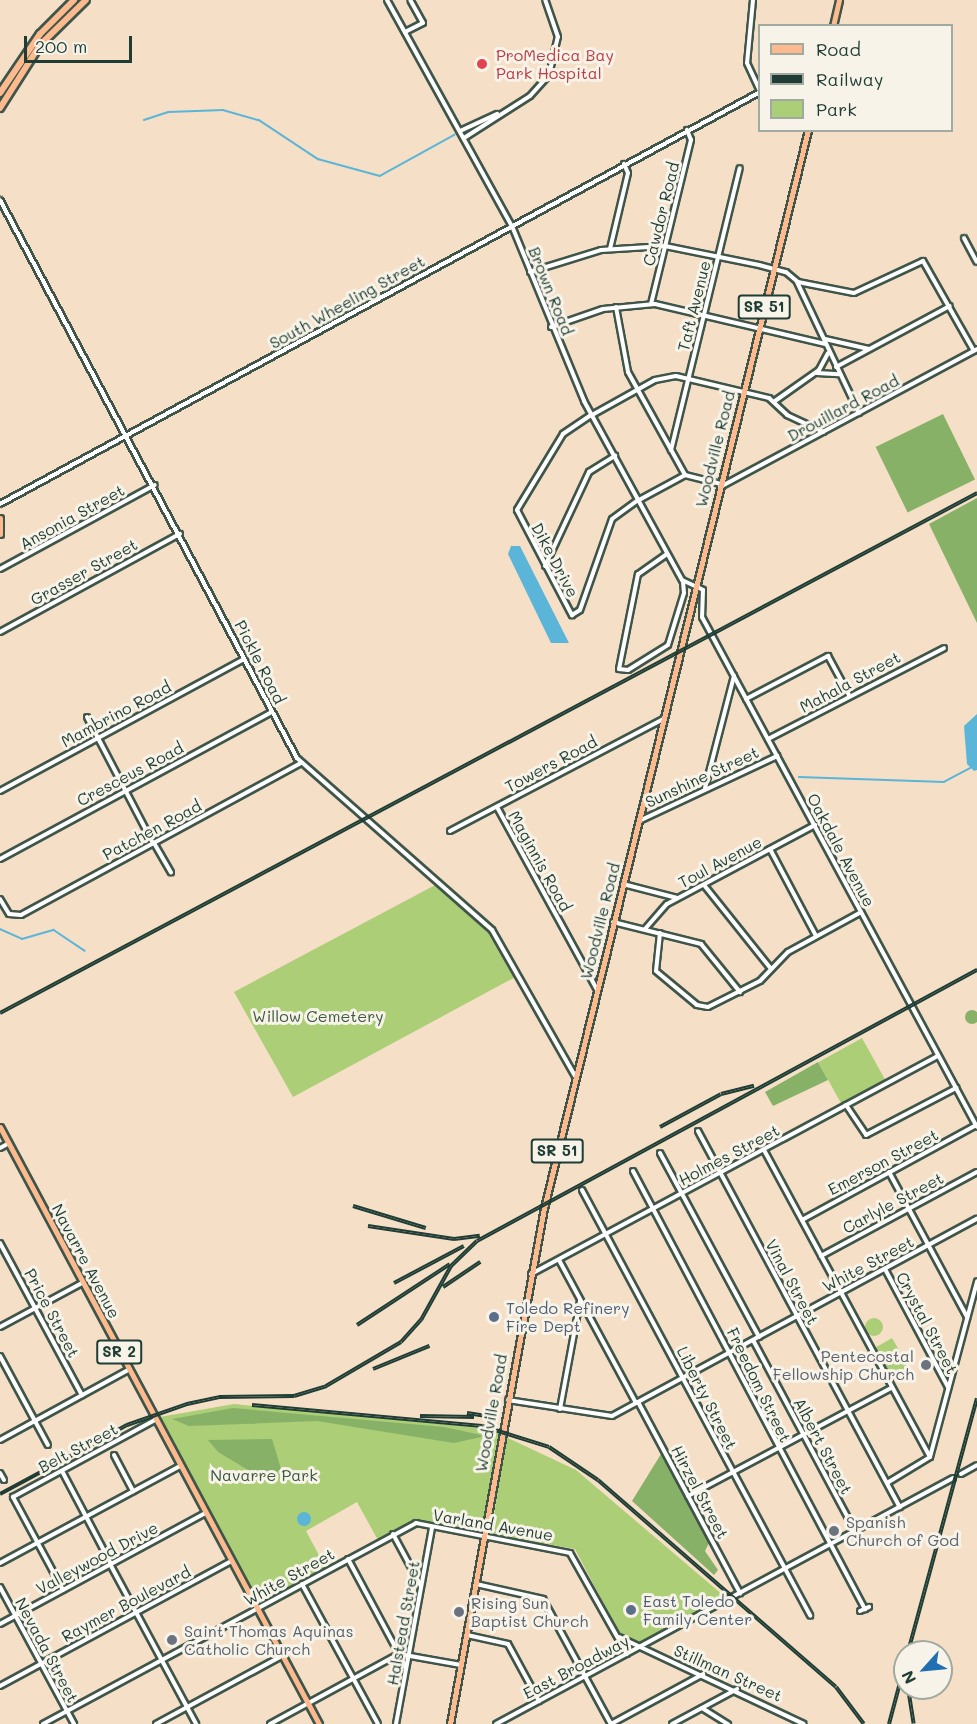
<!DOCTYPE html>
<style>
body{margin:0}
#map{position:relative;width:977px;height:1724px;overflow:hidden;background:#f5e0c7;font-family:Mali,sans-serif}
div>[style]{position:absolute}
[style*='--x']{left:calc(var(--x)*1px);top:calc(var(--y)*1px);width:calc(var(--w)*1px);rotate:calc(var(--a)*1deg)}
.green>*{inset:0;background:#abce77;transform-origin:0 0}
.round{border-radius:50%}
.forest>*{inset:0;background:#88b168;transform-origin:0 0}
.water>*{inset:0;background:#5bb5d8}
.stream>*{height:1.5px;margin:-0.75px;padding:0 0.75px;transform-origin:0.75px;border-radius:0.75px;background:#5bb5d8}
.roads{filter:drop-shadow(2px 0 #3f554a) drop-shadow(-2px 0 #3f554a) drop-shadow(0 2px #3f554a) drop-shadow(0 -2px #3f554a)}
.minor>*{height:4px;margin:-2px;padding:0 2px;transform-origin:2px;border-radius:2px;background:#fff}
.major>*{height:5px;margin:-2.5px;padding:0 2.5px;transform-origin:2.5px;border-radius:2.5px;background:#fcba8e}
.highway>*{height:6px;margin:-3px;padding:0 3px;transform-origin:3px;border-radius:3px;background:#fcba8e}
.rail>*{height:4px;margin-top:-2px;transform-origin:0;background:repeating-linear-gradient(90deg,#f7f3e8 0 4.5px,#1f3d34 0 9px);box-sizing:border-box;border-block:2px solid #1f3d34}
.dots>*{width:16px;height:16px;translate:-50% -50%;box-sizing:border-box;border:3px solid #f7f3e8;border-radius:50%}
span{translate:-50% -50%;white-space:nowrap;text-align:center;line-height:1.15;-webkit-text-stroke:6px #f7f3e8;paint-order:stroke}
.shield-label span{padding:2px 4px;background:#f7f3e8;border:2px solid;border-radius:4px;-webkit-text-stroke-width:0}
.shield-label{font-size:15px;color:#1f3d34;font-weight:700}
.health-label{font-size:16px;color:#be3a42}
.left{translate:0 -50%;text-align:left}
.street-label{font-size:16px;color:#1f3d34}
.park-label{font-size:16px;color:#3b5a41}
.service-label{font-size:16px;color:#4e5e75}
.worship-label{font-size:16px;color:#5b616d}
.right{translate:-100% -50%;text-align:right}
.legend{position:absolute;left:758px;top:24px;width:195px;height:108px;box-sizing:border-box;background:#f7f3e8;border:2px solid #a1aaa0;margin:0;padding:8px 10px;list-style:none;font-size:18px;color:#1f3d34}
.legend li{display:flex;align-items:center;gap:12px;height:30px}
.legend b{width:30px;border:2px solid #a1aaa0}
.north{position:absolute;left:893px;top:1640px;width:60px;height:60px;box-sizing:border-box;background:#f7f3e8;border:2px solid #a1aaa0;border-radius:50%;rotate:243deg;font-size:16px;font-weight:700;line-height:24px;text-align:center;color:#1f3d34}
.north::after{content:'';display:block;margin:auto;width:21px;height:27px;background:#1f6fb2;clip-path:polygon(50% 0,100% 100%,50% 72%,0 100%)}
.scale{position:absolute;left:24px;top:36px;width:108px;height:27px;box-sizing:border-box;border:3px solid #1f3d34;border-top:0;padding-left:8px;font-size:18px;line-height:21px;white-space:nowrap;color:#1f3d34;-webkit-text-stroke:4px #f7f3e8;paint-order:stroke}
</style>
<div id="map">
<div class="green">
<div style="clip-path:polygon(439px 883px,492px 930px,519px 975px,293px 1097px,234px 992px)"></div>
<div style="left:862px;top:1038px;width:49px;height:50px;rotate:61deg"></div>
<div class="round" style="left:865px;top:1318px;width:18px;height:18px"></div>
<div style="left:892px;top:1338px;width:34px;height:21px;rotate:60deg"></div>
<div style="clip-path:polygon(234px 1404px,502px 1430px,484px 1536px,416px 1523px,379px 1542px,357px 1502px,306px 1531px,327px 1570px,257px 1609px,154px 1418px)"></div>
<div style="clip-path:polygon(506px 1437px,576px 1470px,724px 1596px,640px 1642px,620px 1635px,575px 1549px,491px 1534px)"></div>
</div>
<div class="forest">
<div style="left:943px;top:414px;width:73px;height:75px;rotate:64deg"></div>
<div style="clip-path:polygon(977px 498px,977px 623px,929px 524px)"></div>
<div class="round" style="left:965px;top:1010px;width:14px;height:14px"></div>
<div style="clip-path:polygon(818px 1062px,828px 1080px,773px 1106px,765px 1092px)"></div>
<div style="clip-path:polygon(233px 1408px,444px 1427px,486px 1436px,454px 1443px,317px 1421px,189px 1426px,172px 1419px)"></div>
<div style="clip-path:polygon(272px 1439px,281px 1469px,265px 1480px,218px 1452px,208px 1440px)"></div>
<div style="clip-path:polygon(661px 1454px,710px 1541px,705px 1551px,718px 1570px,714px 1575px,632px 1501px)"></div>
</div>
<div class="water">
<div style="clip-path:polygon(511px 546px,520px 546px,569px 643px,551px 643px,508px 554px)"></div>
<div style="clip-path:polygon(977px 714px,977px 770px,974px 771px,967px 764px,964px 726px)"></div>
<div class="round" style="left:297px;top:1512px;width:14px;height:14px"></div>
</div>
<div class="stream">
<div style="--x:144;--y:120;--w:26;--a:-18"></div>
<div style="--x:169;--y:112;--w:54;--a:-2.1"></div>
<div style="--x:223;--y:110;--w:37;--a:16"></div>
<div style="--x:259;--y:120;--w:71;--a:33.5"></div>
<div style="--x:318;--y:159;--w:64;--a:15.3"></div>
<div style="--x:380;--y:176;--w:85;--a:-29"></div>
<div style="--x:799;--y:777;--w:145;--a:2"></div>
<div style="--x:944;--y:782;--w:30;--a:-28"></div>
<div style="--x:0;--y:929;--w:24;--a:24"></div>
<div style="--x:22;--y:939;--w:33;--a:-16"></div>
<div style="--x:54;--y:930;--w:37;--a:34"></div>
</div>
<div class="roads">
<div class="minor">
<div style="--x:387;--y:0;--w:258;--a:61.1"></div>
<div style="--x:512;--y:226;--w:189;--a:67.6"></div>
<div style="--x:584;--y:401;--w:204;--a:61.3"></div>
<div style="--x:682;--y:580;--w:23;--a:25"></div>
<div style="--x:703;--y:590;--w:27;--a:92"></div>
<div style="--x:702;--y:617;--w:579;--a:61.67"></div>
<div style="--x:753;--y:0;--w:63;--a:95.4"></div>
<div style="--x:747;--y:63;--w:31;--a:65"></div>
<div style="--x:405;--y:32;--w:20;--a:-27"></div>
<div style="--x:423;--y:23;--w:26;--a:-119"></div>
<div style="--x:460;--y:131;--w:41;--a:-24.7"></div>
<div style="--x:464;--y:138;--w:78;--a:-32.5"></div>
<div style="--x:530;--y:96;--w:28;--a:-48"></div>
<div style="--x:549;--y:75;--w:39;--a:-77"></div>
<div style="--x:558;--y:37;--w:39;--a:-109"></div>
<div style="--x:0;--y:200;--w:632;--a:61.98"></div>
<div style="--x:297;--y:758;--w:260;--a:41.4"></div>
<div style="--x:492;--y:930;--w:168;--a:60.4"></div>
<div style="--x:964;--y:238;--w:27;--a:62"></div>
<div style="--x:610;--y:249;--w:78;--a:-76.7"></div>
<div style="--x:628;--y:173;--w:10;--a:-114"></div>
<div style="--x:530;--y:272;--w:74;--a:-17.2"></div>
<div style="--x:601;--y:250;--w:64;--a:-3.6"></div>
<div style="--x:665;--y:246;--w:96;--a:11.4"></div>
<div style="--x:759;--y:265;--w:28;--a:15"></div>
<div style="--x:786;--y:272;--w:16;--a:40"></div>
<div style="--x:798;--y:282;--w:57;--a:11.1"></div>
<div style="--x:854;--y:293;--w:76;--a:-24.9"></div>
<div style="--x:923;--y:261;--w:103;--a:60.5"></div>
<div style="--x:797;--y:282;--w:145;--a:64.7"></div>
<div style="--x:651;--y:304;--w:169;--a:-76.3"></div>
<div style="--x:691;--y:140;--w:11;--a:-112"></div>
<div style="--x:616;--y:307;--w:66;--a:79.5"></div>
<div style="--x:628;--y:372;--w:118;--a:61"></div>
<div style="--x:551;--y:327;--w:55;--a:-19.1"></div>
<div style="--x:603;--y:309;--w:52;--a:-5.5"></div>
<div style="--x:655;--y:304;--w:175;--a:13.2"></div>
<div style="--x:825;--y:339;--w:45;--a:12.8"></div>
<div style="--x:836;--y:367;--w:129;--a:-28.2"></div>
<div style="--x:817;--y:373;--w:22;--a:3"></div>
<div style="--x:775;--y:401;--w:54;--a:-35.2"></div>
<div style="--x:819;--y:370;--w:19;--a:-62"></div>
<div style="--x:591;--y:415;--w:34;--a:146"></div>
<div style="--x:563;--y:434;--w:89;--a:121.2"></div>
<div style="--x:517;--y:510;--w:119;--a:62.4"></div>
<div style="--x:572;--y:615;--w:9;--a:-32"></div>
<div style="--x:580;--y:610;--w:96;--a:-70.6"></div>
<div style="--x:612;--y:519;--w:32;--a:-36"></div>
<div style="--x:592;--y:415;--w:72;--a:-29.1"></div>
<div style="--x:655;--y:380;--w:21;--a:-11"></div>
<div style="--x:676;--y:376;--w:96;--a:13.3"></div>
<div style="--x:769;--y:398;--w:25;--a:43"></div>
<div style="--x:787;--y:415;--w:40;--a:25"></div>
<div style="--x:671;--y:450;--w:290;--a:-76.3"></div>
<div style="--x:720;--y:487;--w:292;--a:-28.2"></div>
<div style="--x:639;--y:500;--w:52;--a:-28.5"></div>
<div style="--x:685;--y:475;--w:37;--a:14"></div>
<div style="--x:0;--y:504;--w:864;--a:-28.46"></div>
<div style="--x:667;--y:554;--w:35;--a:145"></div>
<div style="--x:638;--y:574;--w:97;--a:101.3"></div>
<div style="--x:619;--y:669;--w:9;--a:6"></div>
<div style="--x:628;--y:670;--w:47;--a:-32"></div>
<div style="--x:668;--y:645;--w:54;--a:-72.9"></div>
<div style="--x:684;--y:593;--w:12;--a:-95"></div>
<div style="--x:545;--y:566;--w:104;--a:-64.9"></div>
<div style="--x:589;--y:472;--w:31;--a:-32"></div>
<div style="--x:0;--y:569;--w:176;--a:-28.5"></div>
<div style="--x:0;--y:632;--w:205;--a:-28.6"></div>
<div style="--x:746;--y:699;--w:93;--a:-27.7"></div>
<div style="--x:828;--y:656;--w:44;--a:61.7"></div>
<div style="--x:87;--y:717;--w:142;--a:62.4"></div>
<div style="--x:768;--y:739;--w:198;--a:-27.3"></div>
<div style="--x:705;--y:788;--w:116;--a:-75.5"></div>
<div style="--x:0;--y:791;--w:277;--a:-28.4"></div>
<div style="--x:497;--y:807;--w:209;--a:61.3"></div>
<div style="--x:639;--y:821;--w:153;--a:-25.2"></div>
<div style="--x:450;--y:831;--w:241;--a:-27.7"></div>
<div style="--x:154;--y:843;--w:34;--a:60"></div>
<div style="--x:770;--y:849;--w:98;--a:62.1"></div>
<div style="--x:0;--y:859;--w:309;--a:-28.4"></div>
<div style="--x:623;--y:884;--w:56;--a:14.5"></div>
<div style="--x:704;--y:885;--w:107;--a:51.4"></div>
<div style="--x:0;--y:899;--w:17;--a:59"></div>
<div style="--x:9;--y:914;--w:12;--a:5"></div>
<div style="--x:21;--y:915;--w:319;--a:-28.5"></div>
<div style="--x:613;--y:922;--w:91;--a:14"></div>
<div style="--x:701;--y:944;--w:62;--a:50.9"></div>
<div style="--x:645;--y:929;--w:33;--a:-49"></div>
<div style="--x:667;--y:904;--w:168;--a:-28.1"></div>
<div style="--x:660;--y:933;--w:38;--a:96"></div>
<div style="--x:656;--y:971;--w:53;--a:39.7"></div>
<div style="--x:697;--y:1005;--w:11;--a:10"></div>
<div style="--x:708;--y:1007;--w:58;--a:-26.6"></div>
<div style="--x:760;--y:981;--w:40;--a:-46"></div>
<div style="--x:788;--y:952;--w:83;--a:-28.7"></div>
<div style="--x:846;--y:1105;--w:36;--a:56"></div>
<div style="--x:866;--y:1135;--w:102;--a:-27.6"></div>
<div style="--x:698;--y:1131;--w:427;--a:61.8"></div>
<div style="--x:0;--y:1148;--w:10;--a:-29"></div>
<div style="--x:764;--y:1150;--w:349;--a:61.6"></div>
<div style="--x:660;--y:1153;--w:209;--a:61.7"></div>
<div style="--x:633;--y:1171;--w:496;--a:62.1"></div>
<div style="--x:889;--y:1172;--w:165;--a:61.7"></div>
<div style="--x:582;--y:1190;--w:483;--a:61.8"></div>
<div style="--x:802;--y:1220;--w:198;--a:-28.6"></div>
<div style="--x:0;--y:1243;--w:173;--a:61.7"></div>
<div style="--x:821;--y:1256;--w:177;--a:-28.3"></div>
<div style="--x:559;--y:1260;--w:162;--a:61.7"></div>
<div style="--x:885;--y:1269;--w:134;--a:61.9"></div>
<div style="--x:531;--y:1274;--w:462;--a:-28.2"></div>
<div style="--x:0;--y:1327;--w:93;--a:-28.2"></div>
<div style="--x:753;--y:1340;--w:217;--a:61.9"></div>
<div style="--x:0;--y:1356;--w:101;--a:61.7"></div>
<div style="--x:508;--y:1400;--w:105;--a:8.7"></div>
<div style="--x:612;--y:1416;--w:415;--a:-28.4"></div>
<div style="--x:638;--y:1402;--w:217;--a:61.9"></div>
<div style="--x:560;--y:1409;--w:110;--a:-79.5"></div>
<div style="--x:0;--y:1440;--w:146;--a:-28.7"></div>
<div style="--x:114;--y:1455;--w:41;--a:62.2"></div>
<div style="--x:62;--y:1471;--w:105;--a:62.2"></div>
<div style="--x:0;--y:1473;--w:8;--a:60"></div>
<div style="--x:961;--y:1474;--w:18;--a:-29"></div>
<div style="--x:887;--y:1483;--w:50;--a:-31.2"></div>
<div style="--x:930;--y:1457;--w:182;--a:-75"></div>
<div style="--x:688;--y:1496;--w:230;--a:-28"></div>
<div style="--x:393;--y:1534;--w:59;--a:61.7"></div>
<div style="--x:348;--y:1559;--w:123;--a:61.8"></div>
<div style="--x:0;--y:1563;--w:204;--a:-28.3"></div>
<div style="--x:110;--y:1564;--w:182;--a:61.7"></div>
<div style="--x:302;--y:1584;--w:159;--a:61.5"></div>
<div style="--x:476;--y:1584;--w:69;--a:12.6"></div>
<div style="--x:543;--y:1599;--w:142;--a:61.5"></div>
<div style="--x:0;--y:1587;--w:156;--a:61.6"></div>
<div style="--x:63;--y:1590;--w:106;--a:-118.3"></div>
<div style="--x:13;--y:1497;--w:162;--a:-28.5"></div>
<div style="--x:860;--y:1611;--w:10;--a:-24"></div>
<div style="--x:0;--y:1624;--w:233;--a:-28.4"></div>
<div style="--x:467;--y:1635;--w:42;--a:12.4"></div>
<div style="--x:508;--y:1644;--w:65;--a:61.5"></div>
<div style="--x:619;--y:1637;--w:204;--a:25.2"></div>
<div style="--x:0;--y:1686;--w:263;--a:-28.4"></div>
<div style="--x:702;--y:1708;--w:31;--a:32"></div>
<div style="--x:43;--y:1724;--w:424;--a:-28.3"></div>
<div style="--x:416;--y:1523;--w:157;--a:11"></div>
<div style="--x:570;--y:1553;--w:116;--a:60.6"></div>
<div style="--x:156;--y:1724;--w:143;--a:-28.4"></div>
<div style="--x:270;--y:1724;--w:147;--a:-28.5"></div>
<div style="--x:399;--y:1654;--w:63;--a:10.1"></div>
<div style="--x:396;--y:1724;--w:200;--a:-79.6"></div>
<div style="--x:496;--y:1724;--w:519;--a:-28.29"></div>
<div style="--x:611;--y:1724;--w:105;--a:-28.5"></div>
<div style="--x:672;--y:1724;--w:74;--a:-28.3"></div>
</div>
<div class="major">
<div style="--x:833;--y:26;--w:27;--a:-77"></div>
<div style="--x:0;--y:518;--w:16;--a:90"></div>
<div style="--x:0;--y:1127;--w:677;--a:61.88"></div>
<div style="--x:450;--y:1724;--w:524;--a:-79.68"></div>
<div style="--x:544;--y:1208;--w:1110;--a:-76.24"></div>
</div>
<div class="highway">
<div style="--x:0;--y:93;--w:71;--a:-55.9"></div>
<div style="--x:40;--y:34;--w:48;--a:-45"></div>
<div style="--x:0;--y:108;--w:75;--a:-57.6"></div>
<div style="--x:40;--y:45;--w:64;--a:-44.4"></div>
</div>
</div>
<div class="rail">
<div style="--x:0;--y:1013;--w:1107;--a:-28.02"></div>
<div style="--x:660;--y:1127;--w:69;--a:-28.4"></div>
<div style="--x:721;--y:1094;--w:34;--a:-14"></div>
<div style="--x:353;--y:1206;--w:76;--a:16.8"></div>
<div style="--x:368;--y:1226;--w:87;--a:8.6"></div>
<div style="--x:454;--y:1239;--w:26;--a:-7"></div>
<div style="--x:394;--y:1283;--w:79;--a:-27.9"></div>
<div style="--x:443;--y:1287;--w:45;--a:-34"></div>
<div style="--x:357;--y:1325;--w:111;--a:-33.3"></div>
<div style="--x:373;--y:1369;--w:61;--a:-22.3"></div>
<div style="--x:252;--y:1405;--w:231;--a:5.2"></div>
<div style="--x:482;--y:1426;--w:70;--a:17.4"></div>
<div style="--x:549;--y:1447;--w:59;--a:34"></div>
<div style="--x:598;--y:1480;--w:315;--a:41"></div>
<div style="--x:836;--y:1687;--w:46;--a:52.9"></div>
<div style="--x:467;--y:1413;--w:26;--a:9"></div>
<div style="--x:420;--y:1416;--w:54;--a:1.1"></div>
<div style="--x:72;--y:1455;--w:63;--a:-28.6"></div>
<div style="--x:127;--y:1425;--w:64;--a:-19.3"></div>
<div style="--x:187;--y:1404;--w:33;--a:-12"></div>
<div style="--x:219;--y:1397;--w:75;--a:-0.8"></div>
<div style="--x:294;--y:1396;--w:34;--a:-17"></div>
<div style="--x:326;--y:1386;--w:87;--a:-30.4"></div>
<div style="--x:401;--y:1342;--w:30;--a:-48"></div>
<div style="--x:421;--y:1320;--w:62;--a:-60.9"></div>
<div style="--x:451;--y:1266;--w:36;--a:-44"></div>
<div style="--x:477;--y:1241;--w:569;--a:-28.46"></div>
<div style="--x:0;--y:1494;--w:89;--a:-28.3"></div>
<div style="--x:908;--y:1652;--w:263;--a:-74.8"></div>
<div style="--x:908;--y:1688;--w:36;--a:81"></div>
<div style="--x:889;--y:1724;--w:62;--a:-75.1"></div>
</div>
<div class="dots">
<div style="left:482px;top:64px;background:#e0444e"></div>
<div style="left:494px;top:1317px;background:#5c6f8a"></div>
<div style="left:926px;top:1365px;background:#6b7280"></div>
<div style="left:834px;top:1531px;background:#6b7280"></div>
<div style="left:631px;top:1610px;background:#5c6f8a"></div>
<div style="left:459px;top:1612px;background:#6b7280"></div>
<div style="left:172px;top:1640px;background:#6b7280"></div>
</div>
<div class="shield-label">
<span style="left:764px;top:307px">SR 51</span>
<span style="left:557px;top:1151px">SR 51</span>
<span style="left:119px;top:1352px">SR 2</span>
</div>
<div class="health-label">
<span class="left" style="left:496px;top:64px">ProMedica Bay<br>Park Hospital</span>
</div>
<div class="street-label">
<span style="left:661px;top:214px;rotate:-76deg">Cawdor Road</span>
<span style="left:551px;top:291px;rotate:68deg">Brown Road</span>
<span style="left:347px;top:302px;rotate:-29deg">South Wheeling Street</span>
<span style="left:694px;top:306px;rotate:-76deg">Taft Avenue</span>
<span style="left:843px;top:408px;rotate:-28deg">Drouillard Road</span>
<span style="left:715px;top:449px;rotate:-76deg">Woodville Road</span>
<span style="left:72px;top:517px;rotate:-29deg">Ansonia Street</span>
<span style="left:555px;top:560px;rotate:62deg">Dike Drive</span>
<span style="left:84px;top:572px;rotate:-29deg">Grasser Street</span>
<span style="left:260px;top:662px;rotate:63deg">Pickle Road</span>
<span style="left:850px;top:682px;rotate:-28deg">Mahala Street</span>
<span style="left:116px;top:714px;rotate:-28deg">Mambrino Road</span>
<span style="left:551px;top:764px;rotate:-28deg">Towers Road</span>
<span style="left:130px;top:774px;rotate:-28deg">Cresceus Road</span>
<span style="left:702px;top:777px;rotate:-25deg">Sunshine Street</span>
<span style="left:152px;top:830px;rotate:-28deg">Patchen Road</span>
<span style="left:841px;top:850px;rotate:62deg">Oakdale Avenue</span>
<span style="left:540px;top:861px;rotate:61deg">Maginnis Road</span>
<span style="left:720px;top:862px;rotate:-28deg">Toul Avenue</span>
<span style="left:600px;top:921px;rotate:-76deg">Woodville Road</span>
<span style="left:729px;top:1155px;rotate:-28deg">Holmes Street</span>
<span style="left:883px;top:1162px;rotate:-28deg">Emerson Street</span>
<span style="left:893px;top:1203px;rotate:-28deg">Carlyle Street</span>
<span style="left:86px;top:1261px;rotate:62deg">Navarre Avenue</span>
<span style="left:868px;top:1264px;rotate:-28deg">White Street</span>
<span style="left:792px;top:1282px;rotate:62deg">Vinal Street</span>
<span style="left:52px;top:1313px;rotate:62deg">Price Street</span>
<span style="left:927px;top:1323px;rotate:62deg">Crystal Street</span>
<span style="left:759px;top:1385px;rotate:64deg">Freedom Street</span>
<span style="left:707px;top:1398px;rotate:63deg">Liberty Street</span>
<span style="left:491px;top:1413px;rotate:-80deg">Woodville Road</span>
<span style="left:823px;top:1446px;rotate:62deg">Albert Street</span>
<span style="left:78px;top:1448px;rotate:-28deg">Belt Street</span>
<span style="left:700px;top:1492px;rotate:62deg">Hirzel Street</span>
<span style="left:493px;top:1525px;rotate:10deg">Varland Avenue</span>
<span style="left:97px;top:1558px;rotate:-28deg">Valleywood Drive</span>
<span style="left:289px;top:1577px;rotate:-29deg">White Street</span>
<span style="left:126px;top:1604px;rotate:-28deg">Raymer Boulevard</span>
<span style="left:403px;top:1623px;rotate:-80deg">Halstead Street</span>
<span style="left:47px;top:1650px;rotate:62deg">Nevada Street</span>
<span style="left:576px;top:1667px;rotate:-28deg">East Broadway</span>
<span style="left:728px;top:1673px;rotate:24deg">Stillman Street</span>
</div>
<div class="park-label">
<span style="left:318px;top:1016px">Willow Cemetery</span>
<span style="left:264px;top:1475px">Navarre Park</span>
</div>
<div class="service-label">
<span class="left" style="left:506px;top:1317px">Toledo Refinery<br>Fire Dept</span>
<span class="left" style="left:643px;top:1610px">East Toledo<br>Family Center</span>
</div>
<div class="worship-label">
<span class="right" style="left:914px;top:1365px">Pentecostal<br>Fellowship Church</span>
<span class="left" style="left:846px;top:1531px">Spanish<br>Church of God</span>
<span class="left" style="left:471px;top:1612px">Rising Sun<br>Baptist Church</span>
<span class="left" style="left:184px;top:1640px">Saint Thomas Aquinas<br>Catholic Church</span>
</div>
<ul class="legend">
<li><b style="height:8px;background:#fcba8e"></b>Road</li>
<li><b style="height:8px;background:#1f3d34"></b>Railway</li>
<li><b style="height:16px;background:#abce77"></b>Park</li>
</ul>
<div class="north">N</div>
<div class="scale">200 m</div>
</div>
